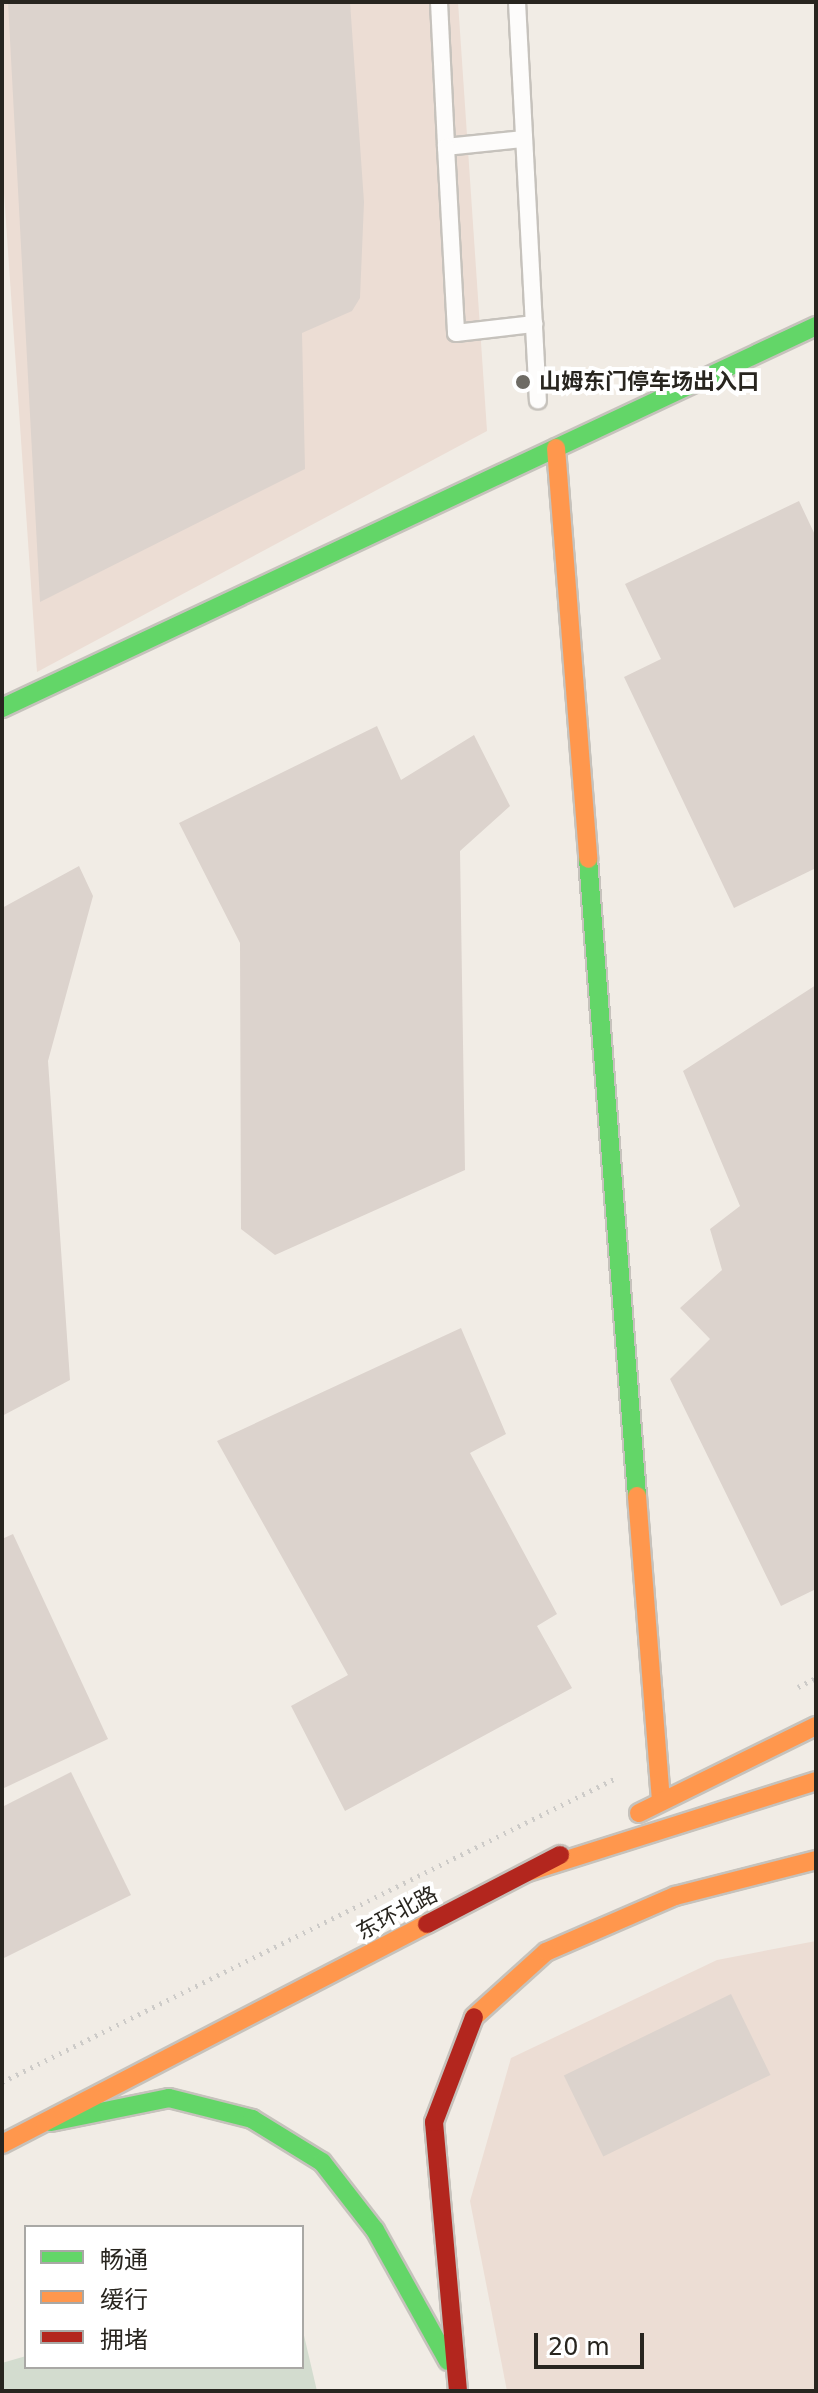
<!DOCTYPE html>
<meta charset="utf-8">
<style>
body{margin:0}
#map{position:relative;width:818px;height:2393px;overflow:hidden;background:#f1ece5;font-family:"DejaVu Sans","Noto Sans SC",sans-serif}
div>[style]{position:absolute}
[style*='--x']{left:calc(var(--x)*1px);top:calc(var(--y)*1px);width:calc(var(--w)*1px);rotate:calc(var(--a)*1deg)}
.commercial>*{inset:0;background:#ecddd4}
.green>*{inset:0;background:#d3dccf}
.building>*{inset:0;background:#dcd3cd;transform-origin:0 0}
.path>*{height:5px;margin-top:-2.5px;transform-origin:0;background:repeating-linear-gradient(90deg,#cdcbc8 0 2px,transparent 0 8px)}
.roads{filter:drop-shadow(2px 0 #c6c2bc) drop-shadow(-2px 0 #c6c2bc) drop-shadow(0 2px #c6c2bc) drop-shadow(0 -2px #c6c2bc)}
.lane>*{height:16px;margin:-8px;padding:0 8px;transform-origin:8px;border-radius:8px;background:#fdfcfb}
.fast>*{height:18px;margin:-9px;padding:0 9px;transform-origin:9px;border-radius:9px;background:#63d668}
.slow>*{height:18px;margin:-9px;padding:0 9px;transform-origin:9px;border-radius:9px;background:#ff974d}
.jam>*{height:18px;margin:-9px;padding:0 9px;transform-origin:9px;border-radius:9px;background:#b3261e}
.dots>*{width:22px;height:22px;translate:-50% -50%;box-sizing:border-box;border:4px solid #fff;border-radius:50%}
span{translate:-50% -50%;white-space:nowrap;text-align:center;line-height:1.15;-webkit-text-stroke:8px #fff;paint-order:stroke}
.poi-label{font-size:22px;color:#28251f;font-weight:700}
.left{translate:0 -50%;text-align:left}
.street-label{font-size:22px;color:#28251f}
.frame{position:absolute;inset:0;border:4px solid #28251f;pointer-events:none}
.legend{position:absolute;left:24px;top:2225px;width:280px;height:144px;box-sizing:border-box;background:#fff;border:2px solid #a9a8a5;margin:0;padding:10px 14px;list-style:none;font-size:24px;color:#28251f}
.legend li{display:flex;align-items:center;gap:16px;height:40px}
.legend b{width:40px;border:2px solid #a9a8a5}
.scale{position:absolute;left:534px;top:2333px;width:110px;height:36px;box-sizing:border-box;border:4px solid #28251f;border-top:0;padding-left:10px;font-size:24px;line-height:28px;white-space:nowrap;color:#28251f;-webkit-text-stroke:6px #fff;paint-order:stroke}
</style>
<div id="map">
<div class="commercial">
<div style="clip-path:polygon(2px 2px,458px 2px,487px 431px,37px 672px,2px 164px)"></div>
<div style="clip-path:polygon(816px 1941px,816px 2391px,507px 2391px,470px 2201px,511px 2058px,717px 1960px)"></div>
</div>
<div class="green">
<div style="clip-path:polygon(302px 2327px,317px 2391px,2px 2391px,2px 2363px,26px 2356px,26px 2367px,302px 2367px)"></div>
</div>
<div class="building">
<div style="clip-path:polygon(8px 2px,350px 2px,364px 202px,360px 298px,352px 311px,302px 333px,305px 469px,40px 602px)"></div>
<div style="clip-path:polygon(799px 501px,816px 537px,816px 868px,734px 908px,624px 677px,661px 659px,625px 584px)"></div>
<div style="clip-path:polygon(377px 726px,401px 780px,474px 735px,510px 806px,460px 851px,465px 1170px,275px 1255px,241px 1229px,240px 943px,179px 823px)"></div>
<div style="clip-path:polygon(79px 866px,93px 896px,48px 1061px,70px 1380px,2px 1416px,2px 908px)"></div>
<div style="clip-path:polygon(816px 985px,816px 1589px,781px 1606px,670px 1379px,710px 1339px,680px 1308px,722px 1270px,710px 1229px,740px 1206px,683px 1071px)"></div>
<div style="clip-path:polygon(461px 1328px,506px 1434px,470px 1453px,557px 1614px,537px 1626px,572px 1688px,345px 1811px,291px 1706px,348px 1675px,217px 1441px)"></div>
<div style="clip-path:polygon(13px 1534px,108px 1739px,2px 1789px,2px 1539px)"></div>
<div style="clip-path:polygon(71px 1772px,131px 1895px,2px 1959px,2px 1807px)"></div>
<div style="left:731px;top:1994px;width:90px;height:186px;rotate:64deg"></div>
</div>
<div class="path">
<div style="--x:798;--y:1687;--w:20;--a:-27"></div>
<div style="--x:2;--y:2082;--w:683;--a:-26.34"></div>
</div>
<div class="roads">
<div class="lane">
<div style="--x:439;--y:2;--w:145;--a:87.2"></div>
<div style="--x:446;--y:147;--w:78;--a:-5.9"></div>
<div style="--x:517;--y:2;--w:399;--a:87"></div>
<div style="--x:446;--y:147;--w:186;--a:86.9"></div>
<div style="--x:456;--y:333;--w:79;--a:-6.6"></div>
</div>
<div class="fast">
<div style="--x:2;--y:708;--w:899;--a:-25.14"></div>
<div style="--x:588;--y:859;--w:639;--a:85.6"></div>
<div style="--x:51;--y:2122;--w:120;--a:-11.5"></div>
<div style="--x:169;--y:2098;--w:86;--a:14.2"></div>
<div style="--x:252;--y:2119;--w:82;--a:31.6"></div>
<div style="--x:322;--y:2162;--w:86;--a:52.1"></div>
<div style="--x:375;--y:2230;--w:150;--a:60.9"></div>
</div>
<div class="slow">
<div style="--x:556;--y:448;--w:412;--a:85.5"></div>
<div style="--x:637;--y:1496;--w:306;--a:85.5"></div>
<div style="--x:639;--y:1813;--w:197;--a:-26.2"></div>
<div style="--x:528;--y:1872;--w:302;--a:-17.5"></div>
<div style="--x:474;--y:2017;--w:97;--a:-42.1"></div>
<div style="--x:546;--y:1952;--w:141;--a:-23.5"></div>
<div style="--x:675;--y:1896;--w:146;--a:-14.3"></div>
<div style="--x:2;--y:2144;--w:479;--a:-27.4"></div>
</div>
<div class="jam">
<div style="--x:427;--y:1924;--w:150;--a:-27.4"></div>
<div style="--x:458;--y:2391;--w:270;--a:-95.1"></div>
<div style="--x:434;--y:2122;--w:112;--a:-69.1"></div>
</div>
</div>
<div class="dots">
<div style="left:523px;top:382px;background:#6e6b64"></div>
</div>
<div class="poi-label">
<span class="left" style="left:539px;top:382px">山姆东门停车场出入口</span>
</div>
<div class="street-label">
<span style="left:397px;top:1913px;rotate:-28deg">东环北路</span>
</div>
<div class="frame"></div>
<ul class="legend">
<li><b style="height:10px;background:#63d668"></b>畅通</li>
<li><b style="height:10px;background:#ff974d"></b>缓行</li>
<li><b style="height:10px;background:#b3261e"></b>拥堵</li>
</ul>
<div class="scale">20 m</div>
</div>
